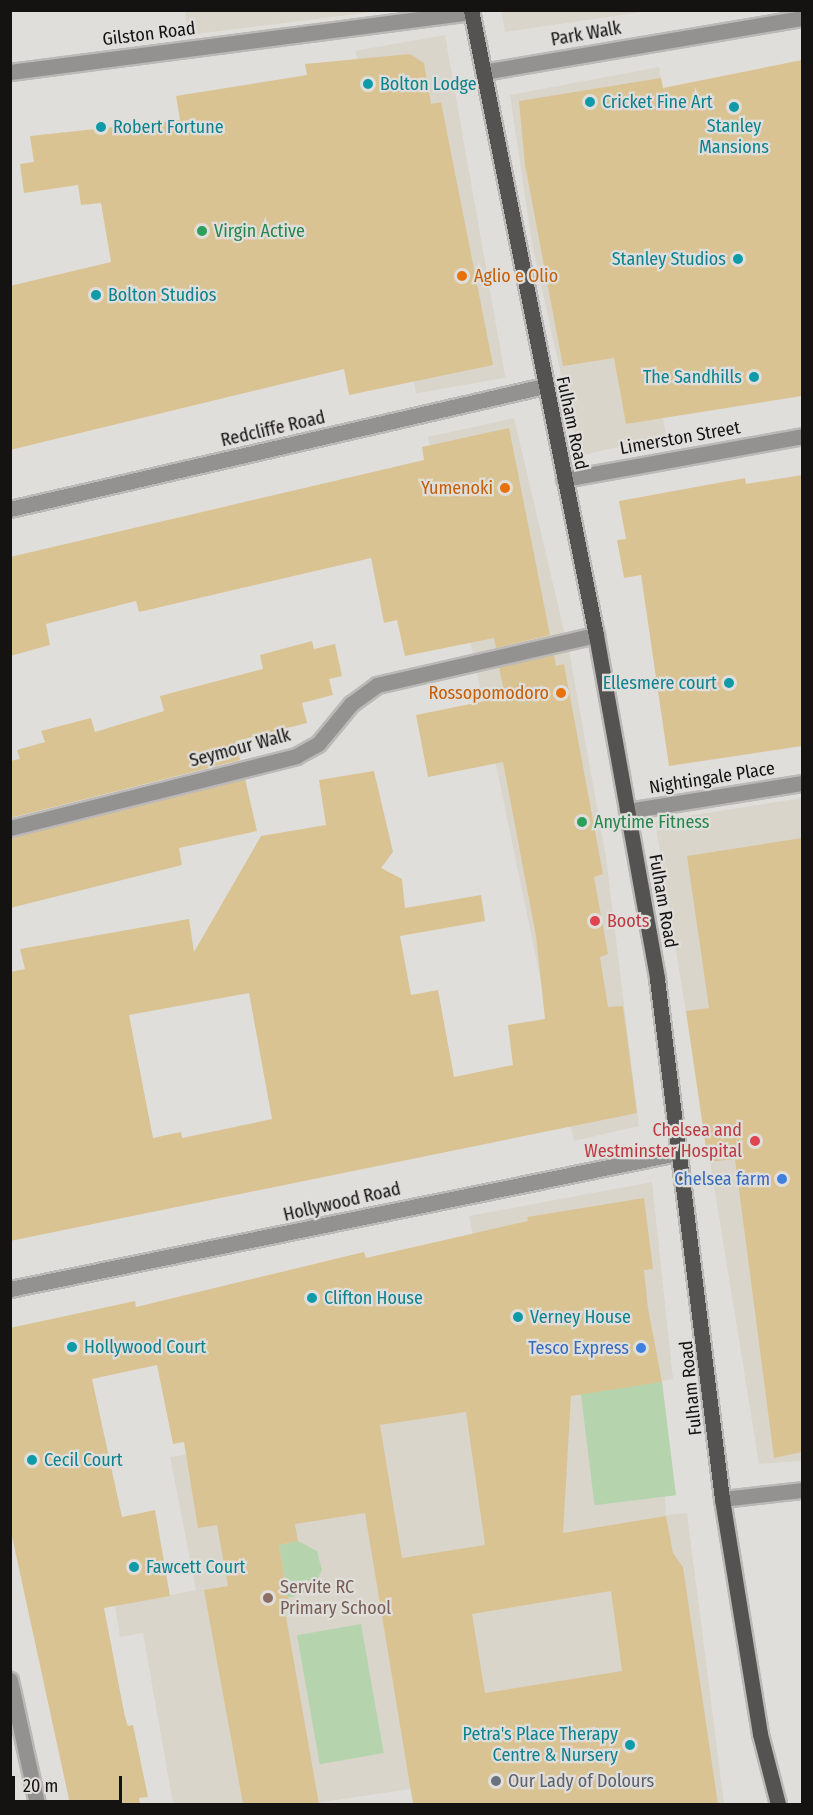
<!DOCTYPE html>
<style>
body{margin:0}
#map{position:relative;width:813px;height:1815px;overflow:hidden;background:#e0dedb;font-family:"Fira Sans Condensed",sans-serif}
div>[style]{position:absolute}
[style*='--x']{left:calc(var(--x)*1px);top:calc(var(--y)*1px);width:calc(var(--w)*1px);rotate:calc(var(--a)*1deg)}
.built>*{inset:0;background:#dad5ca;transform-origin:0 0}
.green>*{inset:0;background:#b5d4ad;transform-origin:0 0}
.building>*{inset:0;background:#dac393}
.roads{filter:drop-shadow(2px 0 #bbb9b7) drop-shadow(-2px 0 #bbb9b7) drop-shadow(0 2px #bbb9b7) drop-shadow(0 -2px #bbb9b7)}
.minor>*{height:15px;margin:-7.5px;padding:0 7.5px;transform-origin:7.5px;border-radius:7.5px;background:#939290}
.primary>*{height:15px;margin:-7.5px;padding:0 7.5px;transform-origin:7.5px;border-radius:7.5px;background:#555351}
.dots>*{width:16px;height:16px;translate:-50% -50%;box-sizing:border-box;border:3px solid #e0dedb;border-radius:50%}
span{translate:-50% -50%;white-space:nowrap;text-align:center;line-height:1.15;-webkit-text-stroke:4.5px #e0dedb;paint-order:stroke}
.street-label{font-size:18px;color:#141312}
.culture-label{font-size:18px;color:#0d838f}
.left{translate:0 -50%;text-align:left}
.right{translate:-100% -50%;text-align:right}
.leisure-label{font-size:18px;color:#27864d}
.food-label{font-size:18px;color:#c56008}
.health-label{font-size:18px;color:#be3a42}
.shop-label{font-size:18px;color:#366cbe}
.education-label{font-size:18px;color:#785e54}
.worship-label{font-size:18px;color:#5b616d}
.frame{position:absolute;inset:0;border:12px solid #141312;pointer-events:none}
.scale{position:absolute;left:12px;top:1776px;width:110px;height:27px;box-sizing:border-box;border:3px solid #141312;border-top:0;padding-left:8px;font-size:18px;line-height:21px;white-space:nowrap;color:#141312;-webkit-text-stroke:4px #e0dedb;paint-order:stroke}
</style>
<div id="map">
<div class="built">
<div style="clip-path:polygon(185px 10px,379px 10px,379px 11px,188px 35px)"></div>
<div style="clip-path:polygon(501px 11px,501px 10px,649px 11px,505px 32px)"></div>
<div style="left:445px;top:35px;width:348px;height:91px;rotate:80deg"></div>
<div style="clip-path:polygon(659px 67px,669px 129px,616px 141px,666px 436px,579px 456px,532px 244px,510px 95px)"></div>
<div style="clip-path:polygon(514px 418px,570px 656px,606px 857px,639px 1126px,574px 1141px,428px 437px)"></div>
<div style="clip-path:polygon(802px 798px,802px 1461px,759px 1464px,655px 821px)"></div>
<div style="clip-path:polygon(652px 1182px,673px 1379px,662px 1381px,676px 1495px,665px 1496px,666px 1515px,687px 1513px,724px 1804px,562px 1804px,549px 1720px,411px 1789px,309px 1804px,173px 1804px,143px 1633px,120px 1637px,115px 1606px,196px 1590px,170px 1457px,508px 1405px,469px 1216px)"></div>
</div>
<div class="green">
<div style="left:662px;top:1382px;width:114px;height:82px;rotate:83deg"></div>
<div style="clip-path:polygon(298px 1541px,317px 1551px,322px 1570px,312px 1590px,288px 1598px,279px 1545px)"></div>
<div style="left:361px;top:1624px;width:131px;height:65px;rotate:80deg"></div>
</div>
<div class="building">
<div style="clip-path:polygon(410px 54px,424px 63px,431px 104px,441px 102px,493px 365px,349px 395px,344px 369px,10px 450px,10px 286px,111px 262px,101px 203px,81px 205px,78px 185px,24px 193px,20px 164px,34px 162px,30px 136px,180px 120px,176px 96px,307px 75px,305px 64px)"></div>
<div style="clip-path:polygon(802px 60px,802px 396px,626px 424px,614px 358px,563px 366px,525px 165px,519px 101px,661px 78px,663px 88px)"></div>
<div style="clip-path:polygon(509px 428px,550px 635px,496px 648px,494px 638px,405px 656px,397px 620px,384px 623px,371px 558px,139px 612px,136px 601px,46px 624px,50px 645px,10px 656px,10px 557px,424px 460px,422px 447px)"></div>
<div style="clip-path:polygon(802px 475px,802px 746px,669px 766px,641px 575px,624px 578px,617px 540px,626px 539px,619px 501px,745px 478px,746px 484px)"></div>
<div style="clip-path:polygon(312px 641px,314px 649px,335px 644px,342px 676px,329px 679px,333px 695px,302px 703px,307px 723px,236px 741px,240px 760px,10px 818px,10px 761px,20px 759px,17px 750px,45px 742px,41px 731px,91px 718px,95px 732px,164px 711px,160px 696px,263px 669px,260px 655px)"></div>
<div style="clip-path:polygon(evenodd,554px 655px,556px 666px,564px 664px,603px 874px,594px 877px,608px 954px,600px 957px,608px 1007px,623px 1006px,637px 1113px,10px 1241px,10px 972px,25px 969px,20px 949px,189px 919px,194px 952px,261px 836px,326px 825px,319px 780px,374px 771px,393px 852px,381px 868px,402px 879px,405px 908px,481px 895px,485px 921px,400px 936px,411px 995px,438px 990px,454px 1077px,513px 1065px,508px 1025px,545px 1019px,536px 936px,503px 762px,428px 777px,416px 715px,505px 697px,499px 667px,554px 655px,249px 993px,272px 1119px,182px 1138px,181px 1132px,153px 1138px,129px 1015px,249px 993px)"></div>
<div style="clip-path:polygon(245px 779px,257px 831px,179px 848px,182px 865px,10px 908px,10px 838px)"></div>
<div style="clip-path:polygon(802px 838px,802px 1452px,774px 1458px,735px 1159px,708px 1162px,686px 1011px,709px 1008px,687px 856px)"></div>
<div style="clip-path:polygon(evenodd,644px 1198px,653px 1269px,644px 1270px,648px 1308px,662px 1382px,571px 1396px,563px 1533px,666px 1516px,673px 1553px,683px 1567px,718px 1804px,413px 1804px,365px 1513px,295px 1524px,298px 1541px,279px 1545px,289px 1604px,284px 1605px,319px 1804px,243px 1804px,204px 1590px,228px 1586px,217px 1525px,198px 1528px,184px 1442px,173px 1444px,157px 1365px,92px 1379px,122px 1517px,155px 1510px,170px 1596px,104px 1608px,125px 1717px,128px 1726px,133px 1725px,148px 1797px,139px 1798px,140px 1804px,70px 1804px,10px 1527px,10px 1328px,135px 1301px,136px 1307px,364px 1252px,366px 1258px,528px 1221px,527px 1217px,644px 1198px,466px 1412px,485px 1545px,402px 1558px,380px 1425px,466px 1412px,644px 1198px,611px 1591px,622px 1671px,485px 1693px,472px 1614px,611px 1591px)"></div>
</div>
<div class="roads">
<div class="minor">
<div style="--x:10;--y:72;--w:465;--a:-7.4"></div>
<div style="--x:483;--y:72;--w:324;--a:-9.6"></div>
<div style="--x:564;--y:479;--w:242;--a:-10.2"></div>
<div style="--x:10;--y:509;--w:548;--a:-12.97"></div>
<div style="--x:627;--y:811;--w:177;--a:-9.1"></div>
<div style="--x:10;--y:828;--w:295;--a:-14.1"></div>
<div style="--x:296;--y:756;--w:25;--a:-29"></div>
<div style="--x:318;--y:744;--w:52;--a:-50.5"></div>
<div style="--x:351;--y:704;--w:32;--a:-36"></div>
<div style="--x:377;--y:685;--w:225;--a:-12.9"></div>
<div style="--x:10;--y:1289;--w:686;--a:-11.52"></div>
<div style="--x:722;--y:1499;--w:81;--a:-6.4"></div>
<div style="--x:10;--y:1680;--w:127;--a:77.7"></div>
</div>
<div class="primary">
<div style="--x:471;--y:10;--w:637;--a:78.69"></div>
<div style="--x:596;--y:635;--w:349;--a:79.9"></div>
<div style="--x:657;--y:979;--w:524;--a:82.87"></div>
<div style="--x:722;--y:1499;--w:238;--a:80.8"></div>
<div style="--x:760;--y:1734;--w:72;--a:75.6"></div>
</div>
</div>
<div class="dots">
<div style="left:368px;top:84px;background:#0f9aa8"></div>
<div style="left:590px;top:102px;background:#0f9aa8"></div>
<div style="left:734px;top:107px;background:#0f9aa8"></div>
<div style="left:101px;top:127px;background:#0f9aa8"></div>
<div style="left:202px;top:231px;background:#2e9e5b"></div>
<div style="left:738px;top:259px;background:#0f9aa8"></div>
<div style="left:462px;top:276px;background:#e8710a"></div>
<div style="left:96px;top:295px;background:#0f9aa8"></div>
<div style="left:754px;top:377px;background:#0f9aa8"></div>
<div style="left:505px;top:488px;background:#e8710a"></div>
<div style="left:729px;top:683px;background:#0f9aa8"></div>
<div style="left:561px;top:693px;background:#e8710a"></div>
<div style="left:582px;top:822px;background:#2e9e5b"></div>
<div style="left:595px;top:921px;background:#e0444e"></div>
<div style="left:755px;top:1141px;background:#e0444e"></div>
<div style="left:782px;top:1179px;background:#3f7fe0"></div>
<div style="left:312px;top:1298px;background:#0f9aa8"></div>
<div style="left:518px;top:1317px;background:#0f9aa8"></div>
<div style="left:72px;top:1347px;background:#0f9aa8"></div>
<div style="left:641px;top:1348px;background:#3f7fe0"></div>
<div style="left:32px;top:1460px;background:#0f9aa8"></div>
<div style="left:134px;top:1567px;background:#0f9aa8"></div>
<div style="left:268px;top:1598px;background:#8d6e63"></div>
<div style="left:630px;top:1745px;background:#0f9aa8"></div>
<div style="left:496px;top:1781px;background:#6b7280"></div>
</div>
<div class="street-label">
<span style="left:149px;top:34px;rotate:-7deg">Gilston Road</span>
<span style="left:586px;top:34px;rotate:-10deg">Park Walk</span>
<span style="left:572px;top:423px;rotate:78deg">Fulham Road</span>
<span style="left:273px;top:429px;rotate:-13deg">Redcliffe Road</span>
<span style="left:680px;top:438px;rotate:-10deg">Limerston Street</span>
<span style="left:240px;top:748px;rotate:-15deg">Seymour Walk</span>
<span style="left:712px;top:778px;rotate:-9deg">Nightingale Place</span>
<span style="left:663px;top:901px;rotate:80deg">Fulham Road</span>
<span style="left:342px;top:1202px;rotate:-13deg">Hollywood Road</span>
<span style="left:691px;top:1388px;rotate:-96deg">Fulham Road</span>
</div>
<div class="culture-label">
<span class="left" style="left:380px;top:84px">Bolton Lodge</span>
<span class="left" style="left:602px;top:102px">Cricket Fine Art</span>
<span class="left" style="left:113px;top:127px">Robert Fortune</span>
<span style="left:734px;top:137px">Stanley<br>Mansions</span>
<span class="right" style="left:726px;top:259px">Stanley Studios</span>
<span class="left" style="left:108px;top:295px">Bolton Studios</span>
<span class="right" style="left:742px;top:377px">The Sandhills</span>
<span class="right" style="left:717px;top:683px">Ellesmere court</span>
<span class="left" style="left:324px;top:1298px">Clifton House</span>
<span class="left" style="left:530px;top:1317px">Verney House</span>
<span class="left" style="left:84px;top:1347px">Hollywood Court</span>
<span class="left" style="left:44px;top:1460px">Cecil Court</span>
<span class="left" style="left:146px;top:1567px">Fawcett Court</span>
<span class="right" style="left:618px;top:1745px">Petra's Place Therapy<br>Centre &amp; Nursery</span>
</div>
<div class="leisure-label">
<span class="left" style="left:214px;top:231px">Virgin Active</span>
<span class="left" style="left:594px;top:822px">Anytime Fitness</span>
</div>
<div class="food-label">
<span class="left" style="left:474px;top:276px">Aglio e Olio</span>
<span class="right" style="left:493px;top:488px">Yumenoki</span>
<span class="right" style="left:549px;top:693px">Rossopomodoro</span>
</div>
<div class="health-label">
<span class="left" style="left:607px;top:921px">Boots</span>
<span class="right" style="left:742px;top:1141px">Chelsea and<br>Westminster Hospital</span>
</div>
<div class="shop-label">
<span class="right" style="left:770px;top:1179px">Chelsea farm</span>
<span class="right" style="left:629px;top:1348px">Tesco Express</span>
</div>
<div class="education-label">
<span class="left" style="left:280px;top:1598px">Servite RC<br>Primary School</span>
</div>
<div class="worship-label">
<span class="left" style="left:508px;top:1781px">Our Lady of Dolours</span>
</div>
<div class="frame"></div>
<div class="scale">20 m</div>
</div>
